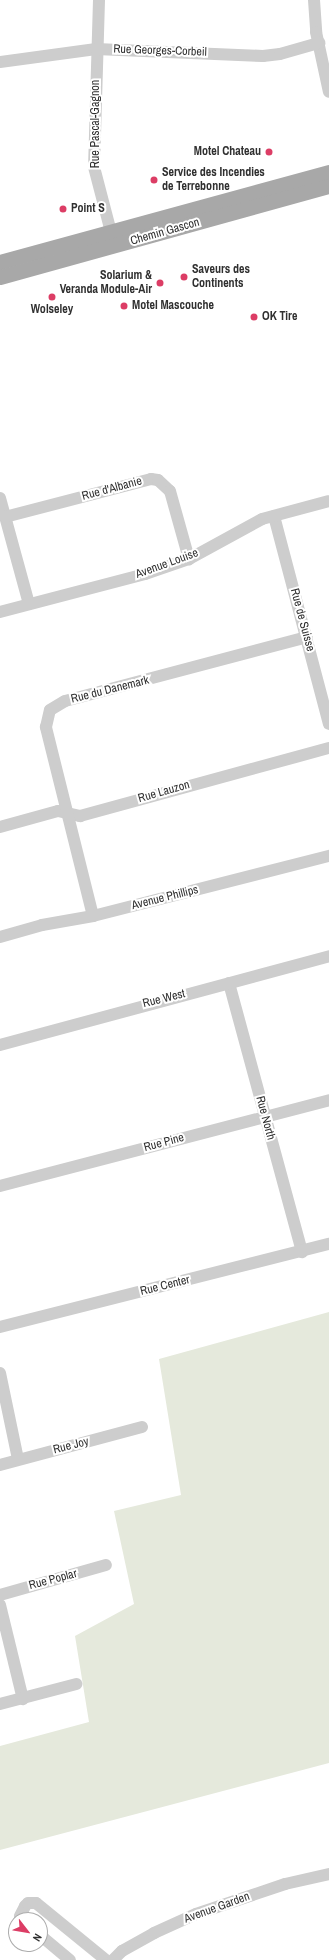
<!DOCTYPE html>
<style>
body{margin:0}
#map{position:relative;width:329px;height:1960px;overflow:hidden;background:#fff;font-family:"Archivo Narrow",sans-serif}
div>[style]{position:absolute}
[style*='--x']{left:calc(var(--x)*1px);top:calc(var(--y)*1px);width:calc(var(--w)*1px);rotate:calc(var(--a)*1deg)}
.green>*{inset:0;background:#e5e9dc}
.minor>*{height:12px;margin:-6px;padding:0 6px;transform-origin:6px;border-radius:6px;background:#cdcdcd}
.major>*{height:15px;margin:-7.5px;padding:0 7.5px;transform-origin:7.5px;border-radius:7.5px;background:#a8a8a8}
.dots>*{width:11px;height:11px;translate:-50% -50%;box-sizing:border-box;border:2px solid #fff;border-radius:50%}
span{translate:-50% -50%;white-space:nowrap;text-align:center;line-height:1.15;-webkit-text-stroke:4px #fff;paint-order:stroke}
.street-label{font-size:12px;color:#303030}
.poi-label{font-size:12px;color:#303030;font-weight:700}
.right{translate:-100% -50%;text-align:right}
.left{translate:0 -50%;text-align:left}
.north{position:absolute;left:8px;top:1912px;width:40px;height:40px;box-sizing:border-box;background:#fff;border:1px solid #acacac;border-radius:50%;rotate:121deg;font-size:11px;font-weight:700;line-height:16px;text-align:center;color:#303030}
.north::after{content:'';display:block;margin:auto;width:14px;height:18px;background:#dc3d65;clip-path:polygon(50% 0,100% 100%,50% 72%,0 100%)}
</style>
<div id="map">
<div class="green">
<div style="clip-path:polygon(329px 1312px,329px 1763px,0 1850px,0 1746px,89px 1722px,75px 1636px,134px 1604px,114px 1511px,181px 1495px,159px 1359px)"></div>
</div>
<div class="minor">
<div style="--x:99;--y:0;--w:167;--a:91.7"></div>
<div style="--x:94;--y:167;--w:75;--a:75.4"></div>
<div style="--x:314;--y:0;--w:32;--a:86"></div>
<div style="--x:316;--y:32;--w:61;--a:77.8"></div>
<div style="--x:0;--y:62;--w:97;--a:-7.7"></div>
<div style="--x:96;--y:49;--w:167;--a:2.4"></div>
<div style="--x:263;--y:56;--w:17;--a:-7"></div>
<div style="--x:280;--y:54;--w:41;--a:-15.8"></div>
<div style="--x:0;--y:498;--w:110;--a:74.7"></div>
<div style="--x:274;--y:516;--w:215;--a:75.2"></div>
<div style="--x:5;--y:517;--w:151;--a:-14.6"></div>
<div style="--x:151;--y:479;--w:7;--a:8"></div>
<div style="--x:158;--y:480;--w:16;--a:43"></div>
<div style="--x:170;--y:491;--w:71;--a:74.4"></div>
<div style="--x:0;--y:612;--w:150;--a:-14.7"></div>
<div style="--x:145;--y:574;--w:46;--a:-18.8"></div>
<div style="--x:189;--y:559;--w:83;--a:-28.7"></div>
<div style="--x:262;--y:519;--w:69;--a:-15"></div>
<div style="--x:0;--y:827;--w:60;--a:-15.4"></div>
<div style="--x:58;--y:811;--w:23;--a:13"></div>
<div style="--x:80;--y:816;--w:258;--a:-15.3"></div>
<div style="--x:93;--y:916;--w:195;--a:-104"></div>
<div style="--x:46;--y:727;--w:17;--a:-77"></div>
<div style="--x:50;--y:710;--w:17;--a:-31"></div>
<div style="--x:65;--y:701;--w:250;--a:-14.8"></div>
<div style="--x:0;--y:937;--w:44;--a:-15.9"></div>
<div style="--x:42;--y:925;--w:52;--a:-10"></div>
<div style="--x:93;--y:916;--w:244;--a:-14.3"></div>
<div style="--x:229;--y:983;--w:279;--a:74.8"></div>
<div style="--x:0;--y:1045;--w:341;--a:-15.1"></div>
<div style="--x:0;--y:1186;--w:340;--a:-14.6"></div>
<div style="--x:0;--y:1327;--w:339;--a:-14.2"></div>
<div style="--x:0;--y:1373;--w:88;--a:78.2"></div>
<div style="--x:0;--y:1465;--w:147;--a:-15"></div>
<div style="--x:0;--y:1595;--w:110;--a:-15.8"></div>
<div style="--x:0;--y:1605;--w:97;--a:76.3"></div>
<div style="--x:0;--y:1704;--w:79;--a:-14.7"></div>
<div style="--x:22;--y:1920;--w:4;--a:-117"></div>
<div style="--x:20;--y:1916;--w:11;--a:-63"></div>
<div style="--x:25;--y:1906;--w:4;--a:-45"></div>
<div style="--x:28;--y:1903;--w:8;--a:0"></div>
<div style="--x:36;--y:1903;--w:90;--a:39.2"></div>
<div style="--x:40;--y:1935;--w:39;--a:40"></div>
<div style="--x:113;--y:1960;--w:13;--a:-45"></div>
<div style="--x:122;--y:1951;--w:37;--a:-29"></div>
<div style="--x:154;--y:1933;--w:46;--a:-24.3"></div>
<div style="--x:196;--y:1914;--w:94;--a:-18.6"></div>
<div style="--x:285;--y:1884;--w:45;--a:-12.8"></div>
</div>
<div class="major">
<div style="--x:0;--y:262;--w:341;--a:-15.3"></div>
<div style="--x:0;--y:277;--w:341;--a:-15.5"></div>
</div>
<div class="dots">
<div style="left:269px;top:152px;background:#dc3d65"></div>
<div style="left:154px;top:180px;background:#dc3d65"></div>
<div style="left:63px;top:209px;background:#dc3d65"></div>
<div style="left:184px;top:277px;background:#dc3d65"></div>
<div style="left:160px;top:283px;background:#dc3d65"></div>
<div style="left:52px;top:297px;background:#dc3d65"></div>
<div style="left:124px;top:306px;background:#dc3d65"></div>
<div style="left:254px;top:317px;background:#dc3d65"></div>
</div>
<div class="street-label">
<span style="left:160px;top:51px;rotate:2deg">Rue Georges-Corbeil</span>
<span style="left:96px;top:124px;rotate:-90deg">Rue Pascal-Gagnon</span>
<span style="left:165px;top:232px;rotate:-16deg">Chemin Gascon</span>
<span style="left:112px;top:489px;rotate:-15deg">Rue d'Albanie</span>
<span style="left:167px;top:564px;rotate:-20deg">Avenue Louise</span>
<span style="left:302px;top:620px;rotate:75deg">Rue de Suisse</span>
<span style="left:110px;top:690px;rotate:-14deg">Rue du Danemark</span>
<span style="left:164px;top:792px;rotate:-16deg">Rue Lauzon</span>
<span style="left:165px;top:898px;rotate:-14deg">Avenue Phillips</span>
<span style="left:164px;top:999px;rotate:-14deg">Rue West</span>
<span style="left:265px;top:1118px;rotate:75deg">Rue North</span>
<span style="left:164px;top:1143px;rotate:-15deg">Rue Pine</span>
<span style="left:165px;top:1286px;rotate:-14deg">Rue Center</span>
<span style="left:71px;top:1446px;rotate:-14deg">Rue Joy</span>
<span style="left:53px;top:1580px;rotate:-15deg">Rue Poplar</span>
<span style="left:217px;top:1908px;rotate:-20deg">Avenue Garden</span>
</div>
<div class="poi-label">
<span class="right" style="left:261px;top:152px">Motel Chateau</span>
<span class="left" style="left:162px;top:180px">Service des Incendies<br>de Terrebonne</span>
<span class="left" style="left:71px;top:209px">Point S</span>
<span class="left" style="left:192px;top:277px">Saveurs des<br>Continents</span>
<span class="right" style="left:152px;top:283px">Solarium &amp;<br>Veranda Module-Air</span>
<span class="left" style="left:132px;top:306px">Motel Mascouche</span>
<span style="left:52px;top:310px">Wolseley</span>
<span class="left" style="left:262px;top:317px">OK Tire</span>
</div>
<div class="north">N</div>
</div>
